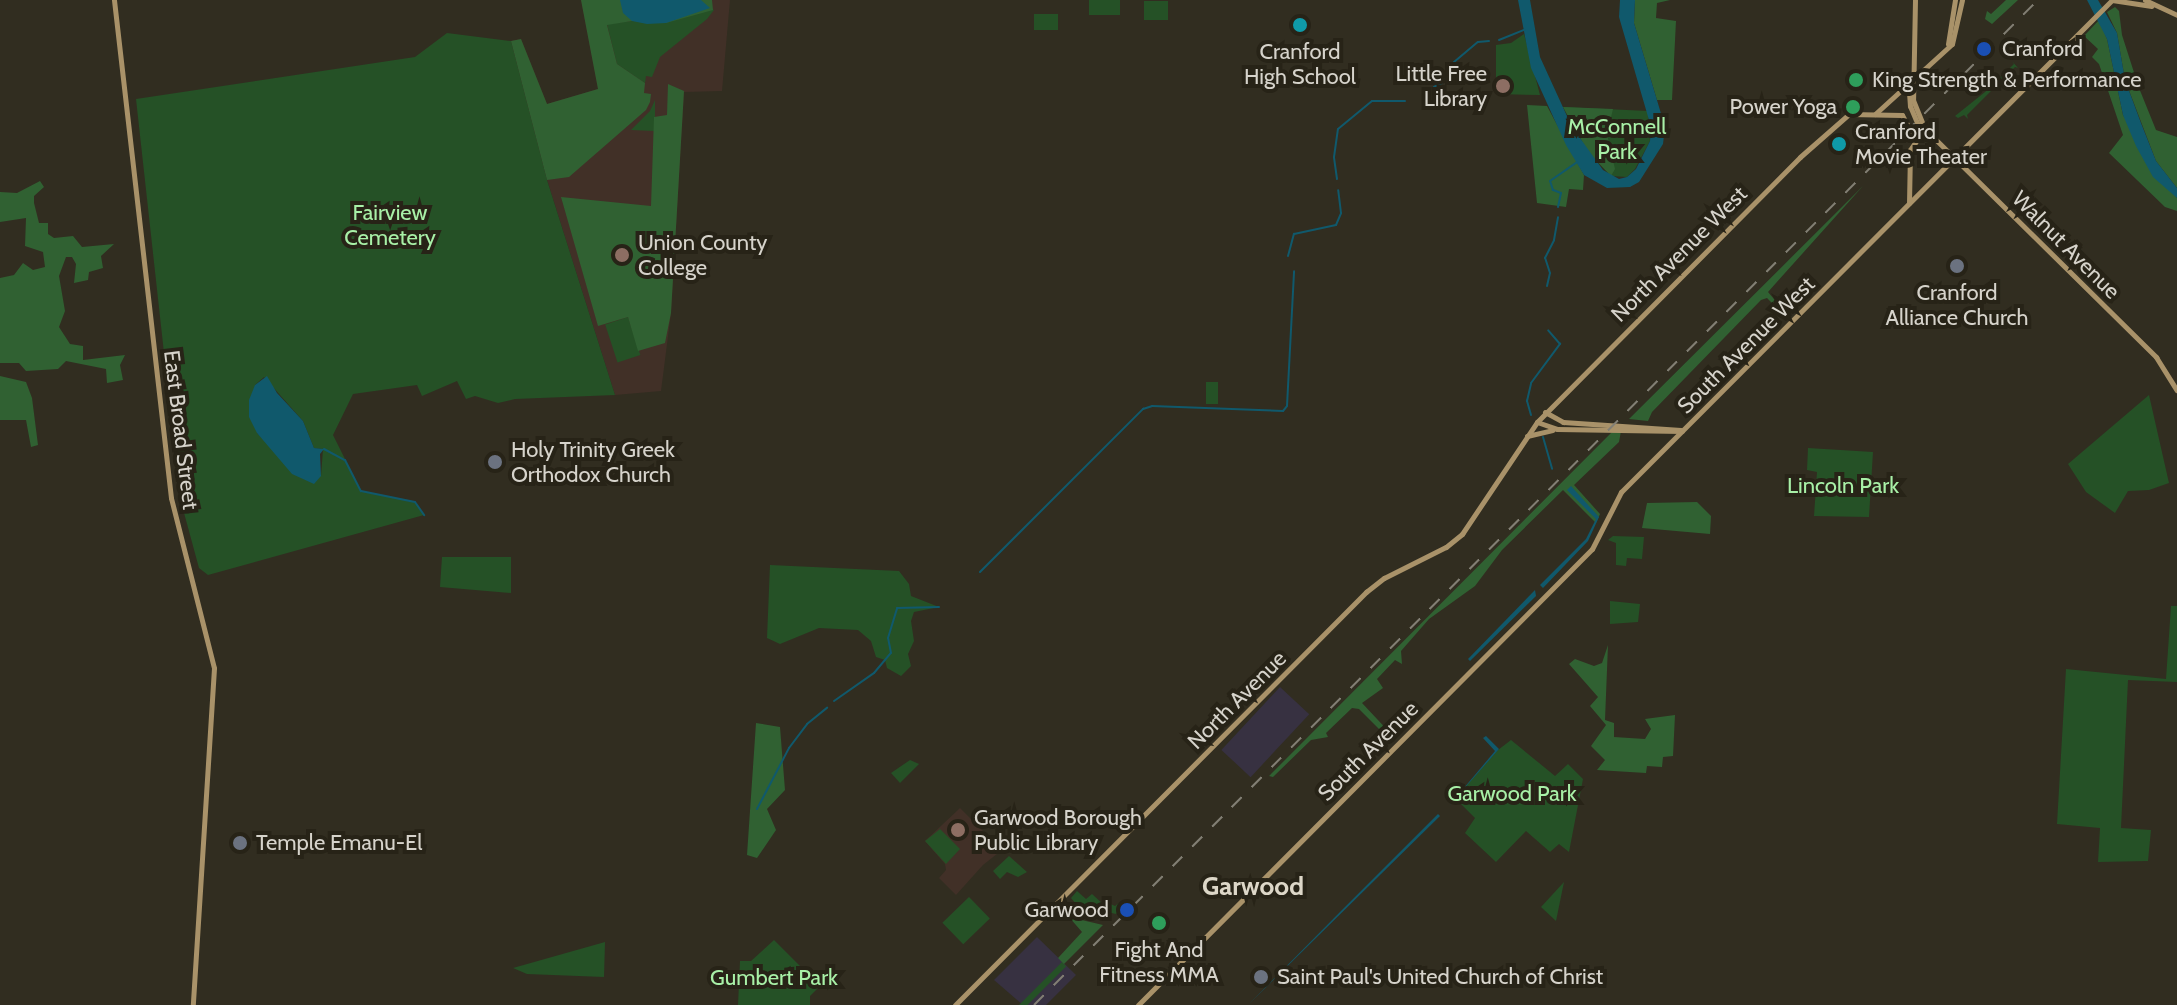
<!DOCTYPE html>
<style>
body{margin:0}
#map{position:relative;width:2177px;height:1005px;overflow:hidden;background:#312d20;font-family:Cabin,sans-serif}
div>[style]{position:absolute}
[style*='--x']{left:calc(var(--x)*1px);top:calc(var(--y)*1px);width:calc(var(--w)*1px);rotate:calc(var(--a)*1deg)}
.industrial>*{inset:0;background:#373141;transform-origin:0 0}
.education>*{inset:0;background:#413027}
.green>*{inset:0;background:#255126;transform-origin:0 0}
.forest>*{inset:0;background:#306132}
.water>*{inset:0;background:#10596c}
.stream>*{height:2px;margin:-1px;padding:0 1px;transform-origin:1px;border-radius:1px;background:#10596c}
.secondary>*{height:5px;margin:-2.5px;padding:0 2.5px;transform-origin:2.5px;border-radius:2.5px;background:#a99269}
.rail>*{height:2px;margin-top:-1px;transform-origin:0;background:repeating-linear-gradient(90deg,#827f74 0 14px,transparent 0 28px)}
.dots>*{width:22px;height:22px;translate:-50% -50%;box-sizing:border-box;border:4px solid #272317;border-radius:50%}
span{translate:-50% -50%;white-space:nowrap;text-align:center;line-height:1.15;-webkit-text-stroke:8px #272317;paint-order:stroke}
.poi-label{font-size:22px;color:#d6d3cb}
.left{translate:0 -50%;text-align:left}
.right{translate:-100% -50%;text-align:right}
.park-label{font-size:22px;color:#a8f0a7}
.street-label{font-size:22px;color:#d6d3cb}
.quarter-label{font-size:26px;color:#ddd7c8;font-weight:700}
</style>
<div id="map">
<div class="industrial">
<div style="left:1280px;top:687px;width:40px;height:86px;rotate:43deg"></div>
<div style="clip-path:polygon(1037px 937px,1076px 975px,1046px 1005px,1023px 1005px,994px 980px)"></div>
</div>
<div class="education">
<div style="clip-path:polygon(581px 0,730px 0,722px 91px,684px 92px,671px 313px,661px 391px,615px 395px,547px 180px,511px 41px,521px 39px,547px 104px,598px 89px)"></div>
<div style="clip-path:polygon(960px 808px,1002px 850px,983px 865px,956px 895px,939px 878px,946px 870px,945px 864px,925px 841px)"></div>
</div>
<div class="green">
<div style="left:1089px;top:0;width:31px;height:15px"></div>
<div style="left:1144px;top:1px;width:24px;height:19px"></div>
<div style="clip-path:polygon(710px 8px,714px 10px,707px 19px,660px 57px,652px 77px,646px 76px,645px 83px,617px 64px,607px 24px,632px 21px,665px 23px)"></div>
<div style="left:1034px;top:14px;width:24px;height:16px"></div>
<div style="clip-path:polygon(evenodd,447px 33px,511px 41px,547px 180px,615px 395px,515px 399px,498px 403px,475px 396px,466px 399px,457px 381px,422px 396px,417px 385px,353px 394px,333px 435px,361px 491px,415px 502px,424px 515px,208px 575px,199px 568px,180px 498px,136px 99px,415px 57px,447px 33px,264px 377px,303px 421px,314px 448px,323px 449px,321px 476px,268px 444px,257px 433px,255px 385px,264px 377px)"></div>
<div style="clip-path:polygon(1524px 34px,1540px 95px,1496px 94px,1496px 45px,1511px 43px)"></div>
<div style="clip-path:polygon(2012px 61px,2018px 68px,2015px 67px,1999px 83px,1999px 89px,1995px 87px,1967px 115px,1968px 119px,1964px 115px,1958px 118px,1955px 116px,1985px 92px,2014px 64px)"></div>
<div style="clip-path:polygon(655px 100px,655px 131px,631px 130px,650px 111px)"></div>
<div style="clip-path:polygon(1563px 107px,1648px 111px,1650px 141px,1635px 169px,1627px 177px,1611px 176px,1588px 152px)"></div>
<div style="left:628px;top:317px;width:40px;height:24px;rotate:72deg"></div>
<div style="left:1206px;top:382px;width:12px;height:22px"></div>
<div style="clip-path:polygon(2149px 395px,2169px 483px,2149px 490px,2128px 491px,2115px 513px,2086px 492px,2068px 464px)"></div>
<div style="clip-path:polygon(1808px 448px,1873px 452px,1869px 517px,1814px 516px,1817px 472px,1807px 470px)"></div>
<div style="clip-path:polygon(1613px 536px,1644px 537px,1642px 559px,1627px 558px,1626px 566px,1616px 565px,1616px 543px,1608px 540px)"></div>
<div style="clip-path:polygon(442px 557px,511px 557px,511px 593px,440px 587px)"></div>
<div style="clip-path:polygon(770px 565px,899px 571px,909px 584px,911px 596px,939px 607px,914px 612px,911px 621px,914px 641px,908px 654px,911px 666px,901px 676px,887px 668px,885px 660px,876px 657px,871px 641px,858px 630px,819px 628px,780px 644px,767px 638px)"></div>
<div style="clip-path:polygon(1610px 601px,1640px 604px,1638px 622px,1610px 624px)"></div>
<div style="clip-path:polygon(2171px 606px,2177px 606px,2177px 682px,2128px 680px,2121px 828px,2151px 830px,2148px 861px,2098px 862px,2100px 828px,2057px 824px,2066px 669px,2166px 679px)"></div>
<div style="clip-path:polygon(1511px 740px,1555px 776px,1568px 764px,1583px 779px,1569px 852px,1559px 844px,1550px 852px,1526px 831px,1496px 862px,1465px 833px,1475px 818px,1455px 798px,1498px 750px)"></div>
<div style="clip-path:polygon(910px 760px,919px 764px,900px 783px,891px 773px)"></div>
<div style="clip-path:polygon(940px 829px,960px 849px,946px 864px,925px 841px)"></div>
<div style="clip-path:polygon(1009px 856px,1027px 872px,1018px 877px,1007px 872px,1000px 879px,993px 871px)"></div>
<div style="clip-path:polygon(1564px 882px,1556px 921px,1541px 907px)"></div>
<div style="clip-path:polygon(1077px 891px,1086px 899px,1092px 894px,1103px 904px,1106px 902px,1115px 906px,1120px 902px,1121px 908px,1116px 914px,1077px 905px,1071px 898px)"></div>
<div style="left:969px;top:897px;width:30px;height:37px;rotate:46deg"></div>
<div style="clip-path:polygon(774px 940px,820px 986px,810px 996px,810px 1005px,738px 1005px,740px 961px,751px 961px)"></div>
<div style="clip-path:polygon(605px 942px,604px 977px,527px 974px,513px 968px)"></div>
<div style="left:1062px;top:962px;width:6px;height:61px;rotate:45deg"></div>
</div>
<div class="forest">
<div style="clip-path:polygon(581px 0,712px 0,713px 10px,666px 23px,632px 21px,607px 25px,617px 64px,645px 83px,644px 93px,651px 94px,650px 102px,646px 110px,569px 177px,547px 180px,511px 41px,521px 39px,547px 104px,598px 89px)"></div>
<div style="clip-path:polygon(1635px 0,1670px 0,1657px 3px,1656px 18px,1676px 21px,1672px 100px,1657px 100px,1634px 23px)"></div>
<div style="clip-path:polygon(2006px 0,2018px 0,1992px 24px,1985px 19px,1987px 11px,1991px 14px)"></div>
<div style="clip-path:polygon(2115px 7px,2119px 11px,2122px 35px,2139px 88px,2156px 130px,2177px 137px,2177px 188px,2156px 161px,2125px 80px,2117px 33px,2107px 12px)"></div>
<div style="clip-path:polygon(2099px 20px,2107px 39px,2123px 115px,2177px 198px,2177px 211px,2165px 207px,2109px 153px,2123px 135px,2099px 64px,2092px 57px,2098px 49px,2084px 36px)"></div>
<div style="clip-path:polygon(668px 84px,684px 91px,671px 313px,665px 343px,638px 351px,628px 317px,598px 326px,561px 197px,651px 206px,654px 117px,667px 115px)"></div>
<div style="clip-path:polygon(1527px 105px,1547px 106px,1584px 175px,1583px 190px,1569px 189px,1566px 207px,1537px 203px)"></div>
<div style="clip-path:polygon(1563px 107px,1613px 109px,1607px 134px,1615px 169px,1611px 176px,1588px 152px)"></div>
<div style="clip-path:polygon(40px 181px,44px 187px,34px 196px,34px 203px,39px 223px,48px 223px,48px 234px,54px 238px,73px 236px,82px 247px,114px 244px,101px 256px,103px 268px,89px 272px,88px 280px,74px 283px,76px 264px,72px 257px,66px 257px,59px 276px,65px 311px,59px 327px,70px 344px,83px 346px,83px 360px,125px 355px,120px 365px,123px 380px,107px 383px,106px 369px,66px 361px,58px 369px,26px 371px,19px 363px,0 363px,0 278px,14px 275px,23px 263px,33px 270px,45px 267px,43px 252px,25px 246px,26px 218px,0 222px,0 192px,17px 193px)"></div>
<div style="clip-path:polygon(1863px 186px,1768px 292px,1780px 306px,1777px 308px,1767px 298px,1761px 300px,1652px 412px,1648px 421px,1629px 419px)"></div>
<div style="clip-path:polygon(0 376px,26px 382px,32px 398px,38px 445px,31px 447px,26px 420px,0 420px)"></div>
<div style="clip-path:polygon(1614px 430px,1621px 431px,1619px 442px,1574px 485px,1600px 514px,1596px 523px,1563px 490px,1502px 550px,1475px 586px,1429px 619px,1401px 651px,1402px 664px,1395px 660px,1377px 679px,1383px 688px,1362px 703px,1393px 736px,1384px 744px,1383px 733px,1359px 709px,1352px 708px,1326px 733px,1328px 737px,1311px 740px,1273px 777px,1269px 776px)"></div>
<div style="clip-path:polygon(1697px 502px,1711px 516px,1710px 534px,1642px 528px,1647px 503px)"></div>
<div style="clip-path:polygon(1608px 645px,1605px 720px,1614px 723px,1614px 737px,1645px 739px,1651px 729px,1645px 719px,1675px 715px,1673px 756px,1663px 757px,1662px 767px,1647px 766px,1646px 773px,1597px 770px,1605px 760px,1591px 746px,1606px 725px,1590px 706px,1598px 697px,1569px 664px,1575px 659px,1594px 666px,1602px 663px)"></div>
<div style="clip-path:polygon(756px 723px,780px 727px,785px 790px,767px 809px,776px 830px,757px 858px,747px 855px)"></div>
<div style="clip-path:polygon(1069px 917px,1103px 925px,1064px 964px,1058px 958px,1082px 932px)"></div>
</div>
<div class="water">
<div style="clip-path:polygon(620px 0,701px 0,710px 8px,666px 23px,647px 24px,632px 21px,623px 13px)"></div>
<div style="clip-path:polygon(1518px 0,1530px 0,1540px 57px,1572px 127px,1603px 170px,1619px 179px,1627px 177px,1636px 169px,1650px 141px,1651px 127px,1619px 17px,1620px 0,1635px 0,1634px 23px,1665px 127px,1663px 144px,1639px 182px,1630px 187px,1607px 188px,1584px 175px,1566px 145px,1531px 68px)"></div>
<div style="clip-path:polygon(2087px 0,2098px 0,2117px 33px,2125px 80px,2141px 123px,2156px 161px,2177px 188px,2177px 198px,2153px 177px,2136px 146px,2123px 115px,2107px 39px)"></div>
<div style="clip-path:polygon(267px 376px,277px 393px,303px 421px,314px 448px,324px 449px,320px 454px,321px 476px,314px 484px,292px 474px,257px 433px,249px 417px,249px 400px,255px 385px)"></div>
<div style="clip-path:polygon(1571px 486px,1599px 517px,1588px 541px,1543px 588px,1540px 585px,1586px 539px,1596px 519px,1567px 490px)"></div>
<div style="clip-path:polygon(1535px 590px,1536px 596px,1470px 661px,1468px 659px)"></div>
<div style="clip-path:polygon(1486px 736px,1499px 749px,1448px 807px,1495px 751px,1483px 738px)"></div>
<div style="clip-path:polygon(1438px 814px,1440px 816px,1248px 1005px,1342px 910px)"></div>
</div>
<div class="stream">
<div style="--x:1499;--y:40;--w:27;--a:-22"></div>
<div style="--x:1434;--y:87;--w:9;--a:-27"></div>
<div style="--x:1442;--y:83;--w:24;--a:-60"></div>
<div style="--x:1454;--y:62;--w:31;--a:-40"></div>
<div style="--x:1478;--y:42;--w:11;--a:-5"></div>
<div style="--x:1337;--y:179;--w:22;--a:-98"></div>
<div style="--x:1334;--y:157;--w:28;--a:-82"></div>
<div style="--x:1338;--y:129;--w:44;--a:-39.5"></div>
<div style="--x:1372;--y:101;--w:33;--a:0"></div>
<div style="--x:1558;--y:207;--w:14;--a:-78"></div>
<div style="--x:1561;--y:193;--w:9;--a:-159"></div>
<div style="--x:1553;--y:190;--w:9;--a:-108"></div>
<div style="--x:1550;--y:181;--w:33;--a:-35"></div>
<div style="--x:1288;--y:256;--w:23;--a:-75"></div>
<div style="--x:1294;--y:234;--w:43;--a:-12.1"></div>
<div style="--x:1336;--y:225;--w:13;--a:-67"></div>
<div style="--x:1341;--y:213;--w:23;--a:-97"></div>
<div style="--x:1547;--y:286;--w:13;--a:-77"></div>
<div style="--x:1550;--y:273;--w:16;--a:-108"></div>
<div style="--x:1545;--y:258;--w:20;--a:-63"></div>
<div style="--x:1554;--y:240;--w:23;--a:-80"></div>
<div style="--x:1531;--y:415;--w:15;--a:-106"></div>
<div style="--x:1527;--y:401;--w:18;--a:-77"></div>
<div style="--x:1531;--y:383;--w:49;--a:-53.4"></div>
<div style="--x:1560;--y:344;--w:18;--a:-131"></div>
<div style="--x:1543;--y:437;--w:33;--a:74"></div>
<div style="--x:324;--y:449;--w:24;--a:28"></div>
<div style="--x:345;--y:460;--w:35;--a:63"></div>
<div style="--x:361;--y:491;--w:55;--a:11.5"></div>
<div style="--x:415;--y:502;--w:16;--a:55"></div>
<div style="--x:980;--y:572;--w:231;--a:-45"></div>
<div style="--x:1143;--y:409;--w:9;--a:-18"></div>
<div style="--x:1152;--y:406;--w:131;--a:2.2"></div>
<div style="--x:1283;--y:411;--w:6;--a:-51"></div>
<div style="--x:1287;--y:406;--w:135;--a:-87"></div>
<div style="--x:834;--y:701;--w:49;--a:-35"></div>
<div style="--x:874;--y:673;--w:26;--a:-50"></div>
<div style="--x:891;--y:653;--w:15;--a:-101"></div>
<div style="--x:888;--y:638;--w:31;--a:-73"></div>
<div style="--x:897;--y:608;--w:42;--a:-1.4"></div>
<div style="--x:757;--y:809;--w:69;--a:-62.3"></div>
<div style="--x:789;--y:748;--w:30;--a:-53"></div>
<div style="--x:807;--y:724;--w:26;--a:-39"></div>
</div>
<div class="secondary">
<div style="--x:114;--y:0;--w:501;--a:83.47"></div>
<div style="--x:171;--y:498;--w:175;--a:75.8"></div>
<div style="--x:214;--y:668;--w:338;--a:93.6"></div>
<div style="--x:1915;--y:0;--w:100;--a:91.1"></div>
<div style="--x:1913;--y:100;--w:31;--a:68"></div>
<div style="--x:2112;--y:0;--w:40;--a:8.5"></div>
<div style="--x:2145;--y:0;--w:35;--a:25"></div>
<div style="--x:1948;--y:44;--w:45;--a:-81"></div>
<div style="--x:1913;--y:82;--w:11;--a:112"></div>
<div style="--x:1909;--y:92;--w:14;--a:86"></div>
<div style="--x:1910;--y:106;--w:25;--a:67"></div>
<div style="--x:1920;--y:129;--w:5;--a:0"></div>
<div style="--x:1925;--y:129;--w:325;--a:44.6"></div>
<div style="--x:2156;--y:357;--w:39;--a:58"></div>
<div style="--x:1875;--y:114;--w:104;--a:-42.3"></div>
<div style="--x:1952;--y:44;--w:45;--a:-77.2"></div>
<div style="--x:1909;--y:203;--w:53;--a:-88.9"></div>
<div style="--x:1910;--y:150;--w:25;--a:-56"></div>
<div style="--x:1545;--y:412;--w:21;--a:29"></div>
<div style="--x:1563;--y:422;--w:118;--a:3.9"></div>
<div style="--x:1537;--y:422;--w:21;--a:19"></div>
<div style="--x:1557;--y:429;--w:125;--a:0.9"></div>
<div style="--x:1527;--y:436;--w:26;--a:-13"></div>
<div style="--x:955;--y:1005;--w:583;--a:-45.14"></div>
<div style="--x:1366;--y:592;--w:23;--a:-38"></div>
<div style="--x:1384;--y:578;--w:69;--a:-26.6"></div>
<div style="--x:1446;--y:547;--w:21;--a:-39"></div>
<div style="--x:1462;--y:534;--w:135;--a:-56.2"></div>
<div style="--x:1537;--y:422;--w:373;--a:-45.2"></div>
<div style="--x:1800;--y:157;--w:65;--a:-41.3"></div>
<div style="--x:1849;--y:114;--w:53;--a:1.1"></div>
<div style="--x:1902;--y:115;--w:27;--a:62"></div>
<div style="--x:1138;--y:1005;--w:643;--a:-45.13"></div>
<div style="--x:1592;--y:549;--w:64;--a:-63"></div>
<div style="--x:1621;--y:492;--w:695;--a:-45.06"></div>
</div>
<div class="rail">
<div style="--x:1034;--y:1005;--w:1421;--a:-45.03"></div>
</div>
<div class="dots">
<div style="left:1300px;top:25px;background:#0f9aa8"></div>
<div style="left:1984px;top:49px;background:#1a4fb4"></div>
<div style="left:1856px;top:80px;background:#2e9e5b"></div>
<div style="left:1503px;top:86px;background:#8d6e63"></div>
<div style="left:1853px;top:107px;background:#2e9e5b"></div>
<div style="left:1839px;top:144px;background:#0f9aa8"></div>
<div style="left:622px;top:255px;background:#8d6e63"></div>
<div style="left:1957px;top:266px;background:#6b7280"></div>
<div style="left:495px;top:462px;background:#6b7280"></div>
<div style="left:958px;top:830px;background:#8d6e63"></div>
<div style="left:240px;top:843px;background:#6b7280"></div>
<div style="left:1127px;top:910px;background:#1a4fb4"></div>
<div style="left:1159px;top:923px;background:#2e9e5b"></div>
<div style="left:1261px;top:977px;background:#6b7280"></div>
</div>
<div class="poi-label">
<span class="left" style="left:2002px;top:49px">Cranford</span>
<span style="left:1300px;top:64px">Cranford<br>High School</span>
<span class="right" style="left:1487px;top:86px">Little Free<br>Library</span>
<span class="left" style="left:1872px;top:80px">King Strength &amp; Performance</span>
<span class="right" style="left:1837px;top:107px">Power Yoga</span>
<span class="left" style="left:1855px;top:144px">Cranford<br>Movie Theater</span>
<span class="left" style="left:638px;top:255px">Union County<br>College</span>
<span style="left:1957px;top:305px">Cranford<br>Alliance Church</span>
<span class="left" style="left:511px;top:462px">Holy Trinity Greek<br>Orthodox Church</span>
<span class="left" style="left:974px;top:830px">Garwood Borough<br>Public Library</span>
<span class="left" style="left:256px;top:843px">Temple Emanu-El</span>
<span class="right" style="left:1109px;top:910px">Garwood</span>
<span style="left:1159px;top:962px">Fight And<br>Fitness MMA</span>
<span class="left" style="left:1277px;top:977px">Saint Paul's United Church of Christ</span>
</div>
<div class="park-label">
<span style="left:1617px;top:139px">McConnell<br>Park</span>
<span style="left:390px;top:225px">Fairview<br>Cemetery</span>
<span style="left:1843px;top:486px">Lincoln Park</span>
<span style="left:1512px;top:794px">Garwood Park</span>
<span style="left:774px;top:978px">Gumbert Park</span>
</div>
<div class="street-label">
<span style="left:2066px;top:245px;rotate:45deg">Walnut Avenue</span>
<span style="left:1679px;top:254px;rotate:-45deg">North Avenue West</span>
<span style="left:1746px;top:345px;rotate:-45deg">South Avenue West</span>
<span style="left:181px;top:430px;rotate:83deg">East Broad Street</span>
<span style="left:1237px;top:700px;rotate:-45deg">North Avenue</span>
<span style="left:1368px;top:751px;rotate:-45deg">South Avenue</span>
</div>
<div class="quarter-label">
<span style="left:1253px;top:887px">Garwood</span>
</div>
</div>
